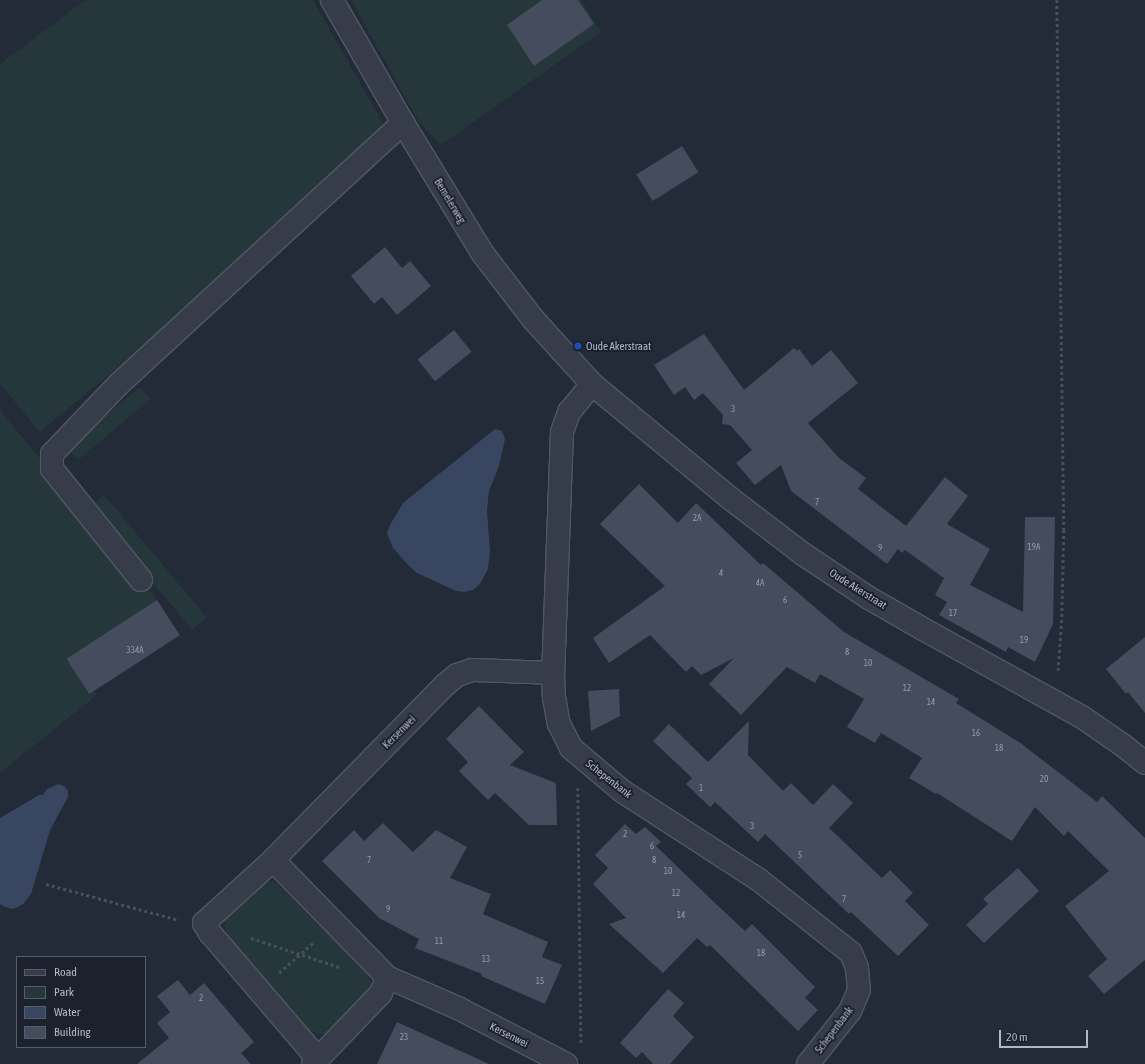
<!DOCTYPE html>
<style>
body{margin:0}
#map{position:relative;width:1145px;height:1064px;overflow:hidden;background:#232a38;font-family:"Asap Condensed",sans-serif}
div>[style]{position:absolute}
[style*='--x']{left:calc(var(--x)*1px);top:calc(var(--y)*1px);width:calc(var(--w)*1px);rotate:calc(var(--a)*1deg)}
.green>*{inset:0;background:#25373a;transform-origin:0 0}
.water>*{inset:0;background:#394661}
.building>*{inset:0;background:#444c5d;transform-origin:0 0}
.path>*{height:2.5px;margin-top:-1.25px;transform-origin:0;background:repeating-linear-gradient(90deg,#425257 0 3px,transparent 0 6px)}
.roads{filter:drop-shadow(1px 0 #515763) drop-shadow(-1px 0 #515763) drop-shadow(0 1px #515763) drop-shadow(0 -1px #515763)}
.minor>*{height:22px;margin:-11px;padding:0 11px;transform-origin:11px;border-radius:11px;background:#363c49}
.dots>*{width:11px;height:11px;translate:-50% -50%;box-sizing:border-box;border:2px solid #1b212d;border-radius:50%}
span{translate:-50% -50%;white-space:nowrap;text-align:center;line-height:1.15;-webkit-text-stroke:4px #1b212d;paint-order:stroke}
.number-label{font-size:9px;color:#969cab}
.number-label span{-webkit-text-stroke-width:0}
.street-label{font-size:11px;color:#b1b7c5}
.poi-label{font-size:11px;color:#b1b7c5}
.left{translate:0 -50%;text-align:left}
.legend{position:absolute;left:16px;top:956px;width:130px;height:92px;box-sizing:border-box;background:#1b212d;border:1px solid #575d6a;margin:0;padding:5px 7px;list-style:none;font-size:12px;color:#b1b7c5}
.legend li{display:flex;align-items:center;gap:8px;height:20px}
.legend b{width:20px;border:1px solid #575d6a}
.scale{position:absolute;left:999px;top:1030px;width:89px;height:18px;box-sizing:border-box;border:2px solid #b1b7c5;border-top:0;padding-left:5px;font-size:12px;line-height:14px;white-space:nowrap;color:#b1b7c5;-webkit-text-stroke:3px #1b212d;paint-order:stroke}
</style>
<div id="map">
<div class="green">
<div style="clip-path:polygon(85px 0,313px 0,392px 139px,40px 432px,0 384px,0 64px)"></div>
<div style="clip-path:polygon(351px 0,581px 0,601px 32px,441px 145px,419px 122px)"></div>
<div style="left:140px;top:387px;width:16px;height:94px;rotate:50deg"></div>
<div style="clip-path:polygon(0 410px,157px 600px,74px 669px,97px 695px,0 773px)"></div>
<div style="left:104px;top:495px;width:160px;height:19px;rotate:50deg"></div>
<div style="clip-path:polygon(272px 881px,278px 884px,369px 975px,371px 983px,369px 993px,328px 1034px,319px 1034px,309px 1030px,227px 935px,224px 925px,226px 916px,263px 882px)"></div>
</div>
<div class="water">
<div style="clip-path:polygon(495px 429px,502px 431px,505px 439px,499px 466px,489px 491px,487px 510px,490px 552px,488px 569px,480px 584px,473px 590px,464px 592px,456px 591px,417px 573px,410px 567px,393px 548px,387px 533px,390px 525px,403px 503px)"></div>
<div style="clip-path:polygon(58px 784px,64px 786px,68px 791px,68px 797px,50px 830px,31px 894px,23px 904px,18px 907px,12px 909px,5px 907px,0 904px,0 818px,39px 795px,43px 795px,47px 789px)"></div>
</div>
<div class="building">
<div style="clip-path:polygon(542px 0,578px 0,594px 24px,534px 66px,507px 25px)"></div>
<div style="left:682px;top:146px;width:31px;height:54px;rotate:58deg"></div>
<div style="clip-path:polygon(385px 247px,402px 268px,410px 261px,431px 286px,397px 315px,382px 297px,374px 304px,351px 276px)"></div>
<div style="left:454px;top:330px;width:28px;height:47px;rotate:51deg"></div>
<div style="clip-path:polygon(704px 334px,744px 390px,794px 348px,797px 351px,799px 349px,812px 366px,831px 350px,858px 383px,808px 423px,839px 458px,866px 478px,858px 489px,906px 526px,945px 477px,968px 496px,947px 524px,990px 549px,970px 585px,1023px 612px,1025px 517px,1055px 517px,1053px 624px,1035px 662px,1008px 647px,1006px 652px,939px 615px,947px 602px,935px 595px,944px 578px,905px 550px,902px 553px,898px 549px,887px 564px,791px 491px,781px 465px,755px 485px,736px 463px,752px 450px,730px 425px,722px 424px,723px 415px,703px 393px,694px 400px,685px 387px,674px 395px,654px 365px)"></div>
<div style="clip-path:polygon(639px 484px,678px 523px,696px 503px,761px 565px,763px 563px,844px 632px,959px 699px,956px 703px,1019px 742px,1097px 802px,1102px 796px,1145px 838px,1145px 960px,1104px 994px,1088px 976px,1107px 959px,1065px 906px,1109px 871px,1068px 831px,1064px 836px,1035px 807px,1012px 841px,937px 793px,936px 794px,909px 778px,922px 758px,881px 733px,875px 743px,847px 727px,864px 699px,820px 674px,815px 683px,787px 667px,741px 715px,709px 684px,734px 658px,701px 675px,692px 666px,686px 672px,650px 635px,609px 663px,593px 638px,665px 586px,600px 524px)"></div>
<div style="left:157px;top:600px;width:42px;height:108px;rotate:57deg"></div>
<div style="clip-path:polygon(1145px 637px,1145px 713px,1128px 692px,1126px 694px,1106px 669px)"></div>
<div style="clip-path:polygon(619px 689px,620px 716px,591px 731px,588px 691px)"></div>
<div style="clip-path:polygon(479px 706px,524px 752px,510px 765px,556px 783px,557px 825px,529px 825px,495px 793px,488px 800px,459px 771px,468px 762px,446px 739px)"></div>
<div style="clip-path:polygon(749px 721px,748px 755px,783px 791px,791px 783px,813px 805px,833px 784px,853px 803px,829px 828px,882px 878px,890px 870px,913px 893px,905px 901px,929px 925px,898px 956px,851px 912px,849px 914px,765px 834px,758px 842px,715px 802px,710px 807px,686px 784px,692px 778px,653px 741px,669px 724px,708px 762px)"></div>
<div style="clip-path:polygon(383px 823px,413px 852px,436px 830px,467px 847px,450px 878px,491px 894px,483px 914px,548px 942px,542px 957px,562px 965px,545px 1004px,481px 976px,482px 974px,415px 948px,419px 939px,379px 918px,322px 861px,354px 830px,364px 841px)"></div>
<div style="clip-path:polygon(625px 824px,636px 834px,645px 827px,661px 842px,656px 846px,716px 904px,745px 931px,752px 924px,815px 987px,805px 998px,818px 1010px,798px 1031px,710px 945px,707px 947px,697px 938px,663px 973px,609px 924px,626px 918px,593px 884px,608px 868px,595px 855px)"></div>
<div style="clip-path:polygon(1018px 868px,1039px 891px,984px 943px,966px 925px,988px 904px,983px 899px)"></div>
<div style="clip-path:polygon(178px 980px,190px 995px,204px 983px,254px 1042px,241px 1053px,251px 1064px,137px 1064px,169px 1038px,157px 1023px,170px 1012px,157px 996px)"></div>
<div style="clip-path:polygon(668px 989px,684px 1003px,673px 1016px,694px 1037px,670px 1064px,653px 1064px,642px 1052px,636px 1058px,620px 1043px)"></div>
<div style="clip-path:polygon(397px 1022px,489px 1064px,377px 1064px)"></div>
</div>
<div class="path">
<div style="--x:1057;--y:0;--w:530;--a:89.24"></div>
<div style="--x:1064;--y:530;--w:90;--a:91.3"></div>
<div style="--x:1062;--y:620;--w:54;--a:94.2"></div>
<div style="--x:578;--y:788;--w:255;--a:89.3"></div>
<div style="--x:46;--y:884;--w:138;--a:15.1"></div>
<div style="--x:251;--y:938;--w:93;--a:18.2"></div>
<div style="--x:279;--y:973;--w:48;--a:-41.6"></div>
</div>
<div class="roads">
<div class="minor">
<div style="--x:332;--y:0;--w:142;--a:60"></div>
<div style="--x:403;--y:123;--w:153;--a:58.6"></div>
<div style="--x:483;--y:254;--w:82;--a:52.4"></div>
<div style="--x:533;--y:319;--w:88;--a:47.8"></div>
<div style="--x:592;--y:384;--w:180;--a:39.6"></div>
<div style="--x:731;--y:499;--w:91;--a:37.4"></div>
<div style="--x:803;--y:554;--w:79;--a:33.7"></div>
<div style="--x:869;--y:598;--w:62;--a:29.9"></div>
<div style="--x:923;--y:629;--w:182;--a:29"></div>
<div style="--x:1082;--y:717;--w:51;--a:34.6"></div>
<div style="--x:1124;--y:746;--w:27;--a:39"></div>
<div style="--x:592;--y:384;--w:36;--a:129"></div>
<div style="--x:569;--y:412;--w:21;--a:109"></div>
<div style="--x:562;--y:432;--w:241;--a:92.1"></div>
<div style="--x:553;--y:673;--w:24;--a:88"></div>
<div style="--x:554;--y:697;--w:27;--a:80"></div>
<div style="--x:559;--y:724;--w:27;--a:63"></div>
<div style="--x:571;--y:748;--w:67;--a:40.1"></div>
<div style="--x:622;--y:791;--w:163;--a:33"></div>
<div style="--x:759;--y:880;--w:117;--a:38.4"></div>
<div style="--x:851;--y:953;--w:16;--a:68"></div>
<div style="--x:857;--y:968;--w:22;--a:85"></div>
<div style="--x:859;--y:990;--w:23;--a:113"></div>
<div style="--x:850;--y:1011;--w:68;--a:128.4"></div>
<div style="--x:141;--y:580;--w:142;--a:-128.7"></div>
<div style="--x:52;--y:469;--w:15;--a:-90"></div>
<div style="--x:52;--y:454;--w:97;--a:-46.3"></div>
<div style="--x:119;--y:384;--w:386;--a:-42.6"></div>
<div style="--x:273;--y:860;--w:163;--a:45.7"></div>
<div style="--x:387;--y:977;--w:77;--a:23.6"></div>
<div style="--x:458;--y:1008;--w:122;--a:27.4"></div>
<div style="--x:318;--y:1059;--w:166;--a:-130.6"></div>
<div style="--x:210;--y:933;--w:12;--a:-121"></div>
<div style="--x:204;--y:923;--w:93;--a:-42.4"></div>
<div style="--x:273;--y:860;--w:245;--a:-45.5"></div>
<div style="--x:445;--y:685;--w:16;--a:-40"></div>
<div style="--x:457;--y:675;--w:16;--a:-18"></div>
<div style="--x:472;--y:670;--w:81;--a:2.1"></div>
<div style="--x:313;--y:1064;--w:98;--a:-46.2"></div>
<div style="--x:381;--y:993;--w:17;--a:-69"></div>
</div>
</div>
<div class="dots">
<div style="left:578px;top:346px;background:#1a4fb4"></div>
</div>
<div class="number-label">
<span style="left:733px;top:409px">3</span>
<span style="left:817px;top:502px">7</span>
<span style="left:697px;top:518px">2A</span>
<span style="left:1034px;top:547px">19A</span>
<span style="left:880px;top:548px">9</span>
<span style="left:721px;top:573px">4</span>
<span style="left:760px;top:583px">4A</span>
<span style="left:785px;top:600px">6</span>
<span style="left:953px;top:613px">17</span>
<span style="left:1024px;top:640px">19</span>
<span style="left:135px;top:650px">334A</span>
<span style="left:847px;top:652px">8</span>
<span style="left:868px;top:663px">10</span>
<span style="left:907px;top:688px">12</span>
<span style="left:931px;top:702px">14</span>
<span style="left:976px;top:733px">16</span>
<span style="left:999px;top:748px">18</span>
<span style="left:1044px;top:779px">20</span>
<span style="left:701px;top:788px">1</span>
<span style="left:752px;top:826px">3</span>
<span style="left:625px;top:834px">2</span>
<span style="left:652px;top:846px">6</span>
<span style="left:800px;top:855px">5</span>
<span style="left:369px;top:860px">7</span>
<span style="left:654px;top:860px">8</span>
<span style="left:668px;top:871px">10</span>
<span style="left:676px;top:893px">12</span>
<span style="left:844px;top:899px">7</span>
<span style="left:388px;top:909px">9</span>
<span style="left:681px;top:915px">14</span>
<span style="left:439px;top:941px">11</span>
<span style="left:761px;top:953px">18</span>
<span style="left:486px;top:959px">13</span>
<span style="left:540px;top:981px">15</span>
<span style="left:201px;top:998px">2</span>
<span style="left:404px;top:1037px">23</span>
</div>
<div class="street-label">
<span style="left:450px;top:201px;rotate:59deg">Bemelerweg</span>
<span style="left:858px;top:589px;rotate:32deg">Oude Akerstraat</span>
<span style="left:399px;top:732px;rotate:-45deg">Kersenwei</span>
<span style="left:609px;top:779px;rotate:38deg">Schepenbank</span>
<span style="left:834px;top:1030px;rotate:-53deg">Schepenbank</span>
<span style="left:509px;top:1035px;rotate:27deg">Kersenwei</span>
</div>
<div class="poi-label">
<span class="left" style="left:586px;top:346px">Oude Akerstraat</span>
</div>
<ul class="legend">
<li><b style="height:5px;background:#363c49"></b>Road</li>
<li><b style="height:11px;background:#25373a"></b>Park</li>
<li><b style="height:11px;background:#394661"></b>Water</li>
<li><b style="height:11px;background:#444c5d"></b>Building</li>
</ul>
<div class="scale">20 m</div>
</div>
